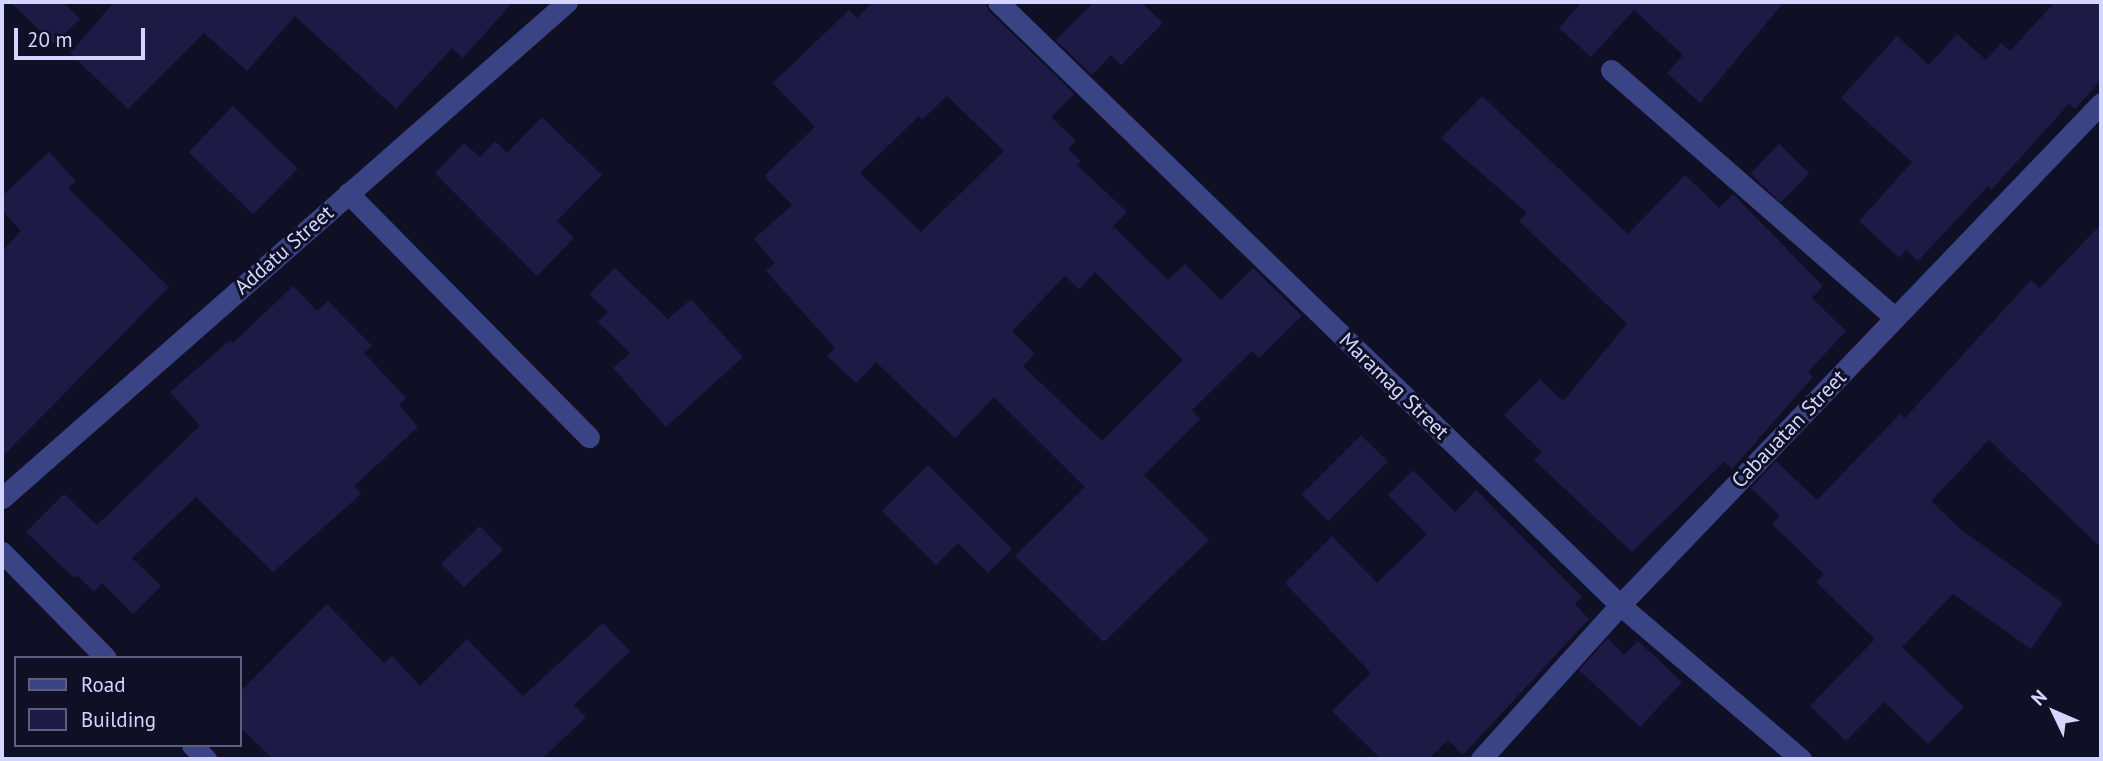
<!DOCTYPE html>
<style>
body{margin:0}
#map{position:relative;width:2103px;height:761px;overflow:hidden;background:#0f0f25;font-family:"PT Sans",sans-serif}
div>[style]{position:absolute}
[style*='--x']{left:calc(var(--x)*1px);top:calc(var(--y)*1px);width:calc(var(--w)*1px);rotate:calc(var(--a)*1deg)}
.building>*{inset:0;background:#1d1b46;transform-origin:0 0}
.minor>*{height:21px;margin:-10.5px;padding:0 10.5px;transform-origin:10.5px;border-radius:10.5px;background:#3a4484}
span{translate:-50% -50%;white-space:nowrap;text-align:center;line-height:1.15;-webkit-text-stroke:6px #0f0f25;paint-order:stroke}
.street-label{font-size:21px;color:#d4d6ff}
.frame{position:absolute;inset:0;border:4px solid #d4d6ff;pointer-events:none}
.legend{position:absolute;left:14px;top:656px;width:228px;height:91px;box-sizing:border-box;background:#0f0f25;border:2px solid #5e5f7c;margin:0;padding:9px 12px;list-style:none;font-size:21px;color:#d4d6ff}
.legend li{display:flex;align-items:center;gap:14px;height:35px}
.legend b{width:35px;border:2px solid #5e5f7c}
.north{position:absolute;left:2019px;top:677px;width:70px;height:70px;-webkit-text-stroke:5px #0f0f25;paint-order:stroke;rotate:314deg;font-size:19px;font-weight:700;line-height:28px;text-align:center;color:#d4d6ff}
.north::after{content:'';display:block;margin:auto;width:24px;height:32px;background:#d4d6ff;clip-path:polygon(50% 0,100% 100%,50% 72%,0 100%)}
.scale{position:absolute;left:14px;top:28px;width:131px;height:32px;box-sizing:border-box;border:4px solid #d4d6ff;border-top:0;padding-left:9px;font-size:21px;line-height:24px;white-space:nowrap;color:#d4d6ff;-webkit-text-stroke:5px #0f0f25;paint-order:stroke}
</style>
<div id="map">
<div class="building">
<div style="clip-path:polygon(10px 2px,63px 2px,80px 19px,54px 44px)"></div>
<div style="clip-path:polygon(114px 2px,513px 2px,463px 58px,452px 48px,396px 109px,295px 16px,247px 71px,204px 33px,128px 109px,70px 53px)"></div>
<div style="clip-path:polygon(evenodd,873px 2px,985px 2px,989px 11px,1074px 94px,1051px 117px,1076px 141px,1068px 149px,1081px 161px,1077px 165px,1127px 212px,1113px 226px,1168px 280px,1185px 264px,1221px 300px,1253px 268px,1302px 316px,1259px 358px,1252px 351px,1192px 410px,1200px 419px,1144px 475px,1209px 540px,1104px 642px,1015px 556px,1085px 487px,994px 397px,955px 438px,876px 362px,856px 383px,827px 356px,835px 348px,766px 271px,775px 263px,754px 239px,792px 205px,764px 176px,815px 127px,773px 83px,849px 10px,857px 18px,873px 2px,947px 96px,1004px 151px,921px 232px,860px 173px,919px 116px,922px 120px,947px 96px,873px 2px,1095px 272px,1183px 360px,1102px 441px,1023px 366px,1035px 354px,1012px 331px,1065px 276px,1079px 289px,1095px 272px)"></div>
<div style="clip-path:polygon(1094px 2px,1141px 2px,1163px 23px,1121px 65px,1111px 55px,1092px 75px,1056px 40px)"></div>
<div style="clip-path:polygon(1582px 2px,1784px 2px,1700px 103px,1667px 73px,1683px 55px,1634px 10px,1591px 57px,1559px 28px)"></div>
<div style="clip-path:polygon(2055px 2px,2101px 2px,2101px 80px,2075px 109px,2069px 104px,1992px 189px,1988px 186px,1918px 261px,1906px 250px,1899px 258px,1859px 221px,1912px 162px,1841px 98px,1897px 36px,1929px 65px,1957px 34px,1986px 60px,2001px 43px,2010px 51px)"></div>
<div style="clip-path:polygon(1482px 96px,1628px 234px,1685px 175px,1719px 208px,1733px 194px,1823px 286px,1812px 298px,1846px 331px,1808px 372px,1813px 377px,1732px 469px,1724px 462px,1632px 552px,1534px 460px,1542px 452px,1504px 415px,1540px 379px,1563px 401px,1627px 324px,1519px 221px,1527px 213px,1441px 138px)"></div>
<div style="left:233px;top:106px;width:90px;height:64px;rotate:44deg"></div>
<div style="clip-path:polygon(542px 117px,602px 175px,557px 221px,574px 238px,537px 276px,435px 173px,464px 143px,480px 157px,495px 141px,507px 153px)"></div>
<div style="left:1779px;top:144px;width:42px;height:41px;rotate:44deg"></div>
<div style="clip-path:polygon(49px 152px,76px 181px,68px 188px,169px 287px,2px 457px,2px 251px,21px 231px,2px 210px,2px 196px)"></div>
<div style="clip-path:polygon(2101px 224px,2101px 548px,1989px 440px,1931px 501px,1959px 528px,2063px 603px,2031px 649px,1953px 594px,1902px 647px,1964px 707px,1928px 744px,1884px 702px,1846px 741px,1810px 706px,1875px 639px,1816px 582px,1824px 574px,1772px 524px,1780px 516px,1751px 488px,1776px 461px,1817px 500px,1900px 414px,1905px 418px,2031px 280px,2040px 288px)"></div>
<div style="clip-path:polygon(615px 268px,668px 319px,691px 299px,743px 357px,666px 427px,613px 368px,630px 353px,598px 322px,608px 312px,589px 294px)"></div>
<div style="clip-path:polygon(293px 286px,317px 311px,328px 301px,372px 346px,364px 353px,406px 398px,399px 405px,418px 427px,354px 486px,361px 494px,273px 572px,196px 497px,132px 558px,161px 586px,133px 614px,102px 583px,94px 592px,77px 575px,74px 578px,26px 532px,64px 494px,97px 525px,200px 426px,170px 392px,230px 340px,233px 343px)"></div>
<div style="left:1361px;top:435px;width:38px;height:84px;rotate:45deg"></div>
<div style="clip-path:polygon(928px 465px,1012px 549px,988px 573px,958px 543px,936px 565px,882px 511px)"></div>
<div style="clip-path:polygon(1413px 470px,1455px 512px,1476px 490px,1582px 597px,1575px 604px,1589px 619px,1463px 755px,1448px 740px,1429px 759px,1381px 759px,1332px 711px,1371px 673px,1285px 583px,1332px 536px,1377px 583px,1427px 534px,1388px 495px)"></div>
<div style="left:480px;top:526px;width:33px;height:54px;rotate:46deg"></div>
<div style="clip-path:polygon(327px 604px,384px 663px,392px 656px,420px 686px,467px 639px,523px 696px,603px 623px,630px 651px,574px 705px,586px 717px,542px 759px,273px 759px,240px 727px,240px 692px)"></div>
<div style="clip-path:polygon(1608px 638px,1624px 655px,1638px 641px,1682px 682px,1640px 727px,1579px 670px)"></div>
</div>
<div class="minor">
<div style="--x:998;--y:2;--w:866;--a:44.11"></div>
<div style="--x:1620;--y:605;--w:238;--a:40.4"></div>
<div style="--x:1611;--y:70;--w:377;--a:41.1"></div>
<div style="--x:348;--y:193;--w:343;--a:45.4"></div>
<div style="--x:2;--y:498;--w:752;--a:-41.28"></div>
<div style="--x:2;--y:552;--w:148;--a:45.5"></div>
<div style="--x:192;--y:745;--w:20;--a:45"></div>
<div style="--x:1481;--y:759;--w:207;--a:-47.9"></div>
<div style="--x:1620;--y:605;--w:695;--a:-46.22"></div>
</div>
<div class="street-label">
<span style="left:284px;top:250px;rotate:-41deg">Addatu Street</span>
<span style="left:1394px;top:386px;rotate:44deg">Maramag Street</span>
<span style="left:1789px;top:429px;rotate:-46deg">Cabauatan Street</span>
</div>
<div class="frame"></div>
<ul class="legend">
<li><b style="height:9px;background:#3a4484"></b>Road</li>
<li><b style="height:19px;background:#1d1b46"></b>Building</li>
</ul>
<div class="north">N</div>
<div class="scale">20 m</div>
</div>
